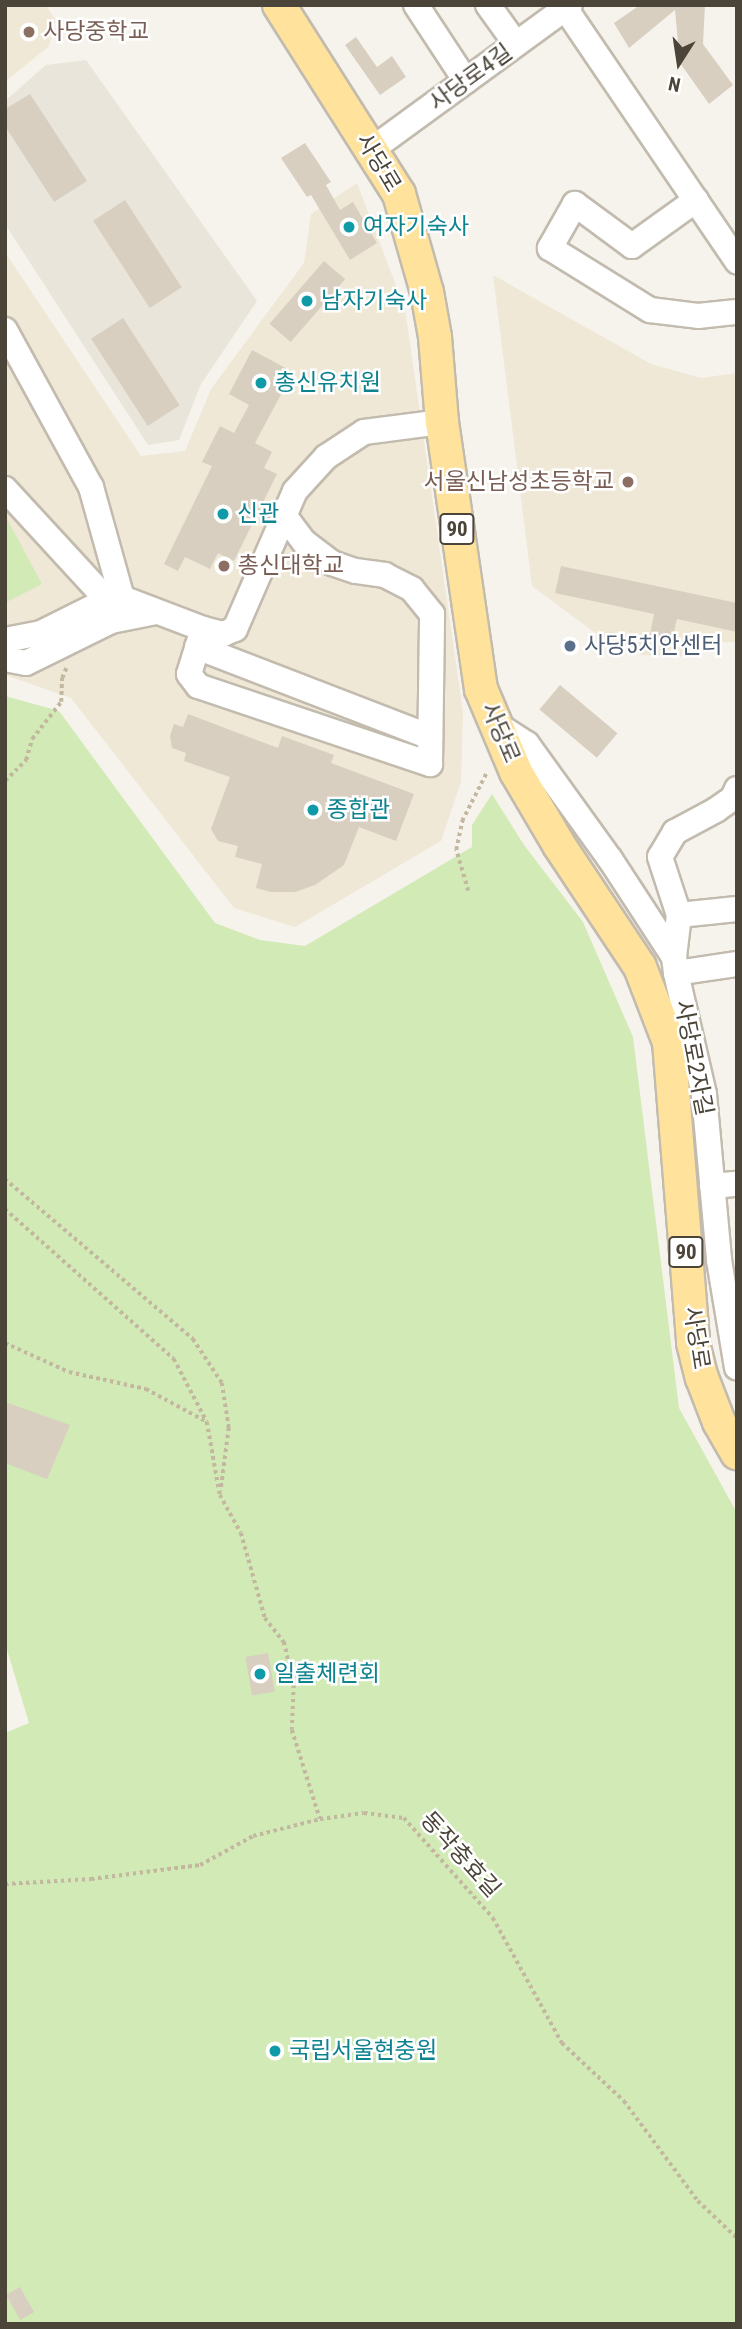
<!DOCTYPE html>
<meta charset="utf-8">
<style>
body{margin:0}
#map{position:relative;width:742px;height:2329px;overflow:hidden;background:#f6f3ec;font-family:"Roboto Condensed","Noto Sans KR",sans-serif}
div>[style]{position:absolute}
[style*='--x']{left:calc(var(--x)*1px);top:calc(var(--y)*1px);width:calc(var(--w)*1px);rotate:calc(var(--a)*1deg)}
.residential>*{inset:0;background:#eae5da}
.education>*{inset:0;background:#efe8d6}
.green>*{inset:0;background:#d2eab5}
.building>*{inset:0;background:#d8cfc1;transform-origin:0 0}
.path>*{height:3.5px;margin-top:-1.75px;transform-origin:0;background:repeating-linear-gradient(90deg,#c4b79f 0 3.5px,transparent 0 7px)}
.roads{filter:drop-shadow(2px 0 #c2bbae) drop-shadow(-2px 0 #c2bbae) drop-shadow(0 2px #c2bbae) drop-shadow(0 -2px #c2bbae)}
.minor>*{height:24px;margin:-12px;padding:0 12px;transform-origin:12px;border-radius:12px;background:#fff}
.major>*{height:32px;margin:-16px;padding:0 16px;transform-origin:16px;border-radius:16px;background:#ffe39c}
.dots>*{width:19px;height:19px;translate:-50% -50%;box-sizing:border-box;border:4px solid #fff;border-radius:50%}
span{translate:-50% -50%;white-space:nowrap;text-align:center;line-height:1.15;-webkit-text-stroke:5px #fff;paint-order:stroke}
.shield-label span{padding:2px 5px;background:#fff;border:2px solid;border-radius:5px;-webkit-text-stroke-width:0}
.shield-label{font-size:21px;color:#4b4439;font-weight:700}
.education-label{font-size:23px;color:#785e54}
.left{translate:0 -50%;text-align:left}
.right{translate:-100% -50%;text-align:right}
.street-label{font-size:23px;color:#4b4439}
.culture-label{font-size:23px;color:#0d838f}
.service-label{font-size:23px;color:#4e5e75}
.frame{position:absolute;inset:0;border:7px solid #4b4439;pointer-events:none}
.north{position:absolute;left:644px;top:28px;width:70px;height:70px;-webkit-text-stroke:5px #fff;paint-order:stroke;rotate:192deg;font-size:19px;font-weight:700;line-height:28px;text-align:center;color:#4b4439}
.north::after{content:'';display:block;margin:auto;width:24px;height:32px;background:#4b4439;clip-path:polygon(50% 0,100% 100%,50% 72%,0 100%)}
</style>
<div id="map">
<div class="residential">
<div style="clip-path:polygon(86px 60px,257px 301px,201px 384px,179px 440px,148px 445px,5px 224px,5px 101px,46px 65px)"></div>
</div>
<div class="education">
<div style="clip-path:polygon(5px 5px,46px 5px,55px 19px,49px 46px,5px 82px)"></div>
<div style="clip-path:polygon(357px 183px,405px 309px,463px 712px,461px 782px,441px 841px,295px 927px,234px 908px,71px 698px,5px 675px,5px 252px,141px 456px,185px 451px,211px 389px,304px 263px,311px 214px)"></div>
<div style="clip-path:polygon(493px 275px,651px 364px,701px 378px,737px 373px,737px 642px,713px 642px,692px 657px,641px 655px,594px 632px,532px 586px)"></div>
</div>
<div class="green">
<div style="clip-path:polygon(5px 515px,42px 584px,5px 603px)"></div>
<div style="clip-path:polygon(5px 696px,59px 711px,215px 923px,260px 940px,305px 946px,472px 847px,472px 825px,492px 794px,524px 845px,583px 922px,633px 1037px,679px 1408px,737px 1513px,737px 2324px,5px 2324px,5px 1733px,29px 1723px,5px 1643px)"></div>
</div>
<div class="building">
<div style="clip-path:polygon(640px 5px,705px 5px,703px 44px,733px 85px,709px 104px,680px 63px,675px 10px,629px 48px,614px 23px)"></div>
<div style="clip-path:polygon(356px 37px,377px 67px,392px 56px,406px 77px,380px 95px,345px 45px)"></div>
<div style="clip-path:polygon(30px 94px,87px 181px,54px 202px,5px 126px,5px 109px)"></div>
<div style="clip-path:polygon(305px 143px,331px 182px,326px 185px,340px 210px,353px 202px,377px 243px,350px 260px,311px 195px,307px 197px,281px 158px)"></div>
<div style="left:125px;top:200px;width:104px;height:38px;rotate:57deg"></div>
<div style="left:324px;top:261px;width:28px;height:83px;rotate:41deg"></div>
<div style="left:123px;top:318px;width:104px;height:38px;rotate:57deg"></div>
<div style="clip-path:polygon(252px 350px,293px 372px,255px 443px,272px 452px,264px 468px,277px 474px,234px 561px,218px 553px,210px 569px,185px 557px,178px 571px,164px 564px,212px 466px,202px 462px,220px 426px,234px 433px,249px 405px,229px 394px)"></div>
<div style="clip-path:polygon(561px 566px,737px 603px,737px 632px,677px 619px,672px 640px,650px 635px,654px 614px,555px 593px)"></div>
<div style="left:560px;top:685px;width:75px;height:32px;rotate:40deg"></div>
<div style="clip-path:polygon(188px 714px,278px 748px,282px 736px,334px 755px,331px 763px,414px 794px,396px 841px,359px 827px,344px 865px,315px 885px,295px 892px,271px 892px,256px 888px,262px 864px,235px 857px,238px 846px,218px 841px,211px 829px,230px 777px,184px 761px,186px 753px,172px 748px,170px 736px,174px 724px,183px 727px)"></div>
<div style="clip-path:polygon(5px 1402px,70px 1425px,47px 1479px,5px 1463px)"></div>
<div style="left:268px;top:1653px;width:39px;height:23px;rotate:80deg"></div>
<div style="left:20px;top:2287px;width:29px;height:16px;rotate:61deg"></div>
</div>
<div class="path">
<div style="--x:5;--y:781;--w:30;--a:-45"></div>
<div style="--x:26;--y:760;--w:22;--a:-74"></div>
<div style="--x:32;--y:739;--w:47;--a:-51.9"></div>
<div style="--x:61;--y:702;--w:24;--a:-88"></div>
<div style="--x:62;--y:678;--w:13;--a:-67"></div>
<div style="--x:468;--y:891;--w:43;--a:-106.3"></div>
<div style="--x:456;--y:850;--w:30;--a:-78"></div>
<div style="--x:462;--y:821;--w:55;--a:-63"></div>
<div style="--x:5;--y:1179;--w:247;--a:40.4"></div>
<div style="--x:193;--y:1339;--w:53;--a:56.6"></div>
<div style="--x:222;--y:1383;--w:46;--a:81.2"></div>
<div style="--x:229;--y:1428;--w:63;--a:97.4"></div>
<div style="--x:5;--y:1209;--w:226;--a:41.6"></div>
<div style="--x:174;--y:1359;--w:71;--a:62.4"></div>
<div style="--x:207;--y:1422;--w:74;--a:79.9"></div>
<div style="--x:220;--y:1495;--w:43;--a:61.1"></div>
<div style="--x:241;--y:1533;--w:88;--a:74.2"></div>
<div style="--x:265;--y:1618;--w:31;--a:52"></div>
<div style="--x:284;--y:1642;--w:44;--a:76.9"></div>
<div style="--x:294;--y:1685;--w:45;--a:92.5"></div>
<div style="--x:292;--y:1730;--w:93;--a:72.5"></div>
<div style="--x:5;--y:1343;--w:70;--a:24.4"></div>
<div style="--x:69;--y:1372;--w:79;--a:12.4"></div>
<div style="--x:146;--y:1389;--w:69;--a:28.4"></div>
<div style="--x:5;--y:1884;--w:86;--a:-3.3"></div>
<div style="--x:91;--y:1879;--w:110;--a:-7.3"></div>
<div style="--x:200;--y:1865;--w:60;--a:-28.7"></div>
<div style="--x:253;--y:1836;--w:69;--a:-14.2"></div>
<div style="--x:320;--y:1819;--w:44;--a:-7.8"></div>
<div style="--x:364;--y:1813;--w:40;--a:7.1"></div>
<div style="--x:404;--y:1818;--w:134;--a:48.3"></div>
<div style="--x:493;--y:1918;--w:143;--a:61.1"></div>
<div style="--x:562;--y:2043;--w:85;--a:43.1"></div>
<div style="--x:624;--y:2101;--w:124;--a:53.5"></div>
<div style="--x:698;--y:2201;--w:54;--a:43.5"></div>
</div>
<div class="roads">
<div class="minor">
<div style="--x:416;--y:5;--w:91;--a:56.7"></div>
<div style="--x:488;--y:5;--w:48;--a:54.3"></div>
<div style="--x:563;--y:5;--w:310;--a:55.8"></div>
<div style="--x:371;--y:150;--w:246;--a:-36.1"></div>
<div style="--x:696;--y:200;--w:79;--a:144.3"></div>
<div style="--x:632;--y:246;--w:71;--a:-143.6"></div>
<div style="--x:575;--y:204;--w:51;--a:119.6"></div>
<div style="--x:550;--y:248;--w:118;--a:31.8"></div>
<div style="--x:650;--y:310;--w:48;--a:7.1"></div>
<div style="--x:698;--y:316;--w:39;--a:-6"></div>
<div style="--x:5;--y:330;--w:179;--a:61.3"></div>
<div style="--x:91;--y:487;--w:115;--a:74.4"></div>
<div style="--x:5;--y:489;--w:151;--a:47.4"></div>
<div style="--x:203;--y:629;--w:47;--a:107.3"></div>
<div style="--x:189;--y:674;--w:15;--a:53"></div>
<div style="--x:198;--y:686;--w:245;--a:18.6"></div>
<div style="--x:430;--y:764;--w:150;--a:-89.2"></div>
<div style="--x:432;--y:614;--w:32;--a:-129"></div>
<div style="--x:412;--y:589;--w:30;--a:-153"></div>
<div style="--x:385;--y:575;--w:30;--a:-172"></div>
<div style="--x:355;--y:571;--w:24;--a:-161"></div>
<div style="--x:332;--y:563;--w:35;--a:-143"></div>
<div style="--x:304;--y:542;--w:34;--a:-127"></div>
<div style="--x:5;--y:640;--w:37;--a:-11"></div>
<div style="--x:41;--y:633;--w:74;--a:-26.6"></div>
<div style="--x:107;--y:600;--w:15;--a:-8"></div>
<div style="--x:122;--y:598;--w:87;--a:20.9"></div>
<div style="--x:203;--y:629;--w:21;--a:14"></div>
<div style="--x:223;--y:634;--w:13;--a:-23"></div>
<div style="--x:235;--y:629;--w:150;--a:-66.5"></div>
<div style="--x:295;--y:491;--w:46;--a:-47.6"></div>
<div style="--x:326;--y:457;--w:45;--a:-33.3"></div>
<div style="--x:364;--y:432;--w:79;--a:-7.3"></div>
<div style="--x:197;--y:647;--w:250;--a:21.1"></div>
<div style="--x:5;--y:659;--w:21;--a:11"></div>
<div style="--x:26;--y:663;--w:95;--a:-26.3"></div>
<div style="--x:111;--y:621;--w:46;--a:-11.3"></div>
<div style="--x:496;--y:724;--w:37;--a:33"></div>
<div style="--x:527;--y:744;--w:142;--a:54.2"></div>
<div style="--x:610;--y:859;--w:117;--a:56.9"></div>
<div style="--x:737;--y:789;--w:10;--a:114"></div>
<div style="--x:733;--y:798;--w:21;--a:145"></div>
<div style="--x:716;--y:810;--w:47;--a:151.8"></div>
<div style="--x:675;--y:832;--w:29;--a:121"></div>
<div style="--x:660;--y:857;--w:61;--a:71.9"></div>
<div style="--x:679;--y:915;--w:42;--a:96.8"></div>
<div style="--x:674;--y:957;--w:16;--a:83"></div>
<div style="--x:676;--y:973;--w:124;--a:77"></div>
<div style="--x:704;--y:1094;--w:167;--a:84.8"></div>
<div style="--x:719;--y:1260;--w:109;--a:80.5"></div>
<div style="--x:679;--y:915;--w:58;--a:-5.9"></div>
<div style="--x:676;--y:973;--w:62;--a:-8.4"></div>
<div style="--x:712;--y:1186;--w:25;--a:-5"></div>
</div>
<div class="major">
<div style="--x:279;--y:5;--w:224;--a:57.6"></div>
<div style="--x:399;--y:194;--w:102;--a:74.1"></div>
<div style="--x:427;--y:292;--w:46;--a:79.9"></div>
<div style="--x:435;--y:337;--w:85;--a:85.3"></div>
<div style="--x:442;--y:422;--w:270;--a:81.7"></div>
<div style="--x:481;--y:689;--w:90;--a:67.1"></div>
<div style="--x:516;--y:772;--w:85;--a:59.5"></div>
<div style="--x:559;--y:845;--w:146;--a:56.4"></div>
<div style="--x:640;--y:967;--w:80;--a:68.9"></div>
<div style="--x:669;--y:1042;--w:302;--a:85.4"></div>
<div style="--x:693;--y:1343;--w:36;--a:76"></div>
<div style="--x:702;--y:1378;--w:47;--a:68.9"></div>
<div style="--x:719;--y:1422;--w:36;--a:60"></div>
</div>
</div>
<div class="dots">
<div style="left:29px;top:32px;background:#8d6e63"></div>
<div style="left:349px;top:227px;background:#0f9aa8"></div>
<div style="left:307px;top:301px;background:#0f9aa8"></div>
<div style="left:261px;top:383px;background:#0f9aa8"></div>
<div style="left:628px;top:482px;background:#8d6e63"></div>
<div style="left:223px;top:514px;background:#0f9aa8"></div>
<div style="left:224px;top:566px;background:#8d6e63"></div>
<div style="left:570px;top:646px;background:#5c6f8a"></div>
<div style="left:313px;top:810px;background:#0f9aa8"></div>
<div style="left:260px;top:1674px;background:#0f9aa8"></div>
<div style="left:275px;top:2051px;background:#0f9aa8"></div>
</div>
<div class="shield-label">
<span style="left:457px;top:529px">90</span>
<span style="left:686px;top:1252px">90</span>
</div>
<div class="education-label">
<span class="left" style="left:43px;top:32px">사당중학교</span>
<span class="right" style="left:614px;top:482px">서울신남성초등학교</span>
<span class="left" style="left:238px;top:566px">총신대학교</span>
</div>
<div class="street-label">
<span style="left:471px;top:78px;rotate:-36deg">사당로4길</span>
<span style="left:378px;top:163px;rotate:59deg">사당로</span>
<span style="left:500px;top:733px;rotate:67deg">사당로</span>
<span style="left:693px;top:1058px;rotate:79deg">사당로2자길</span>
<span style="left:696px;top:1338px;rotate:81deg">사당로</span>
<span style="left:460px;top:1855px;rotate:48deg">동작충효길</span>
</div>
<div class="culture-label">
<span class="left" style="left:363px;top:227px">여자기숙사</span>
<span class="left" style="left:321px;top:301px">남자기숙사</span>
<span class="left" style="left:275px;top:383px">총신유치원</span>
<span class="left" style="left:237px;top:514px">신관</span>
<span class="left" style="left:327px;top:810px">종합관</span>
<span class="left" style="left:274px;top:1674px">일출체련회</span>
<span class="left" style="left:289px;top:2051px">국립서울현충원</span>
</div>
<div class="service-label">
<span class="left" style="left:584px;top:646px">사당5치안센터</span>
</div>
<div class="frame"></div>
<div class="north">N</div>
</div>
